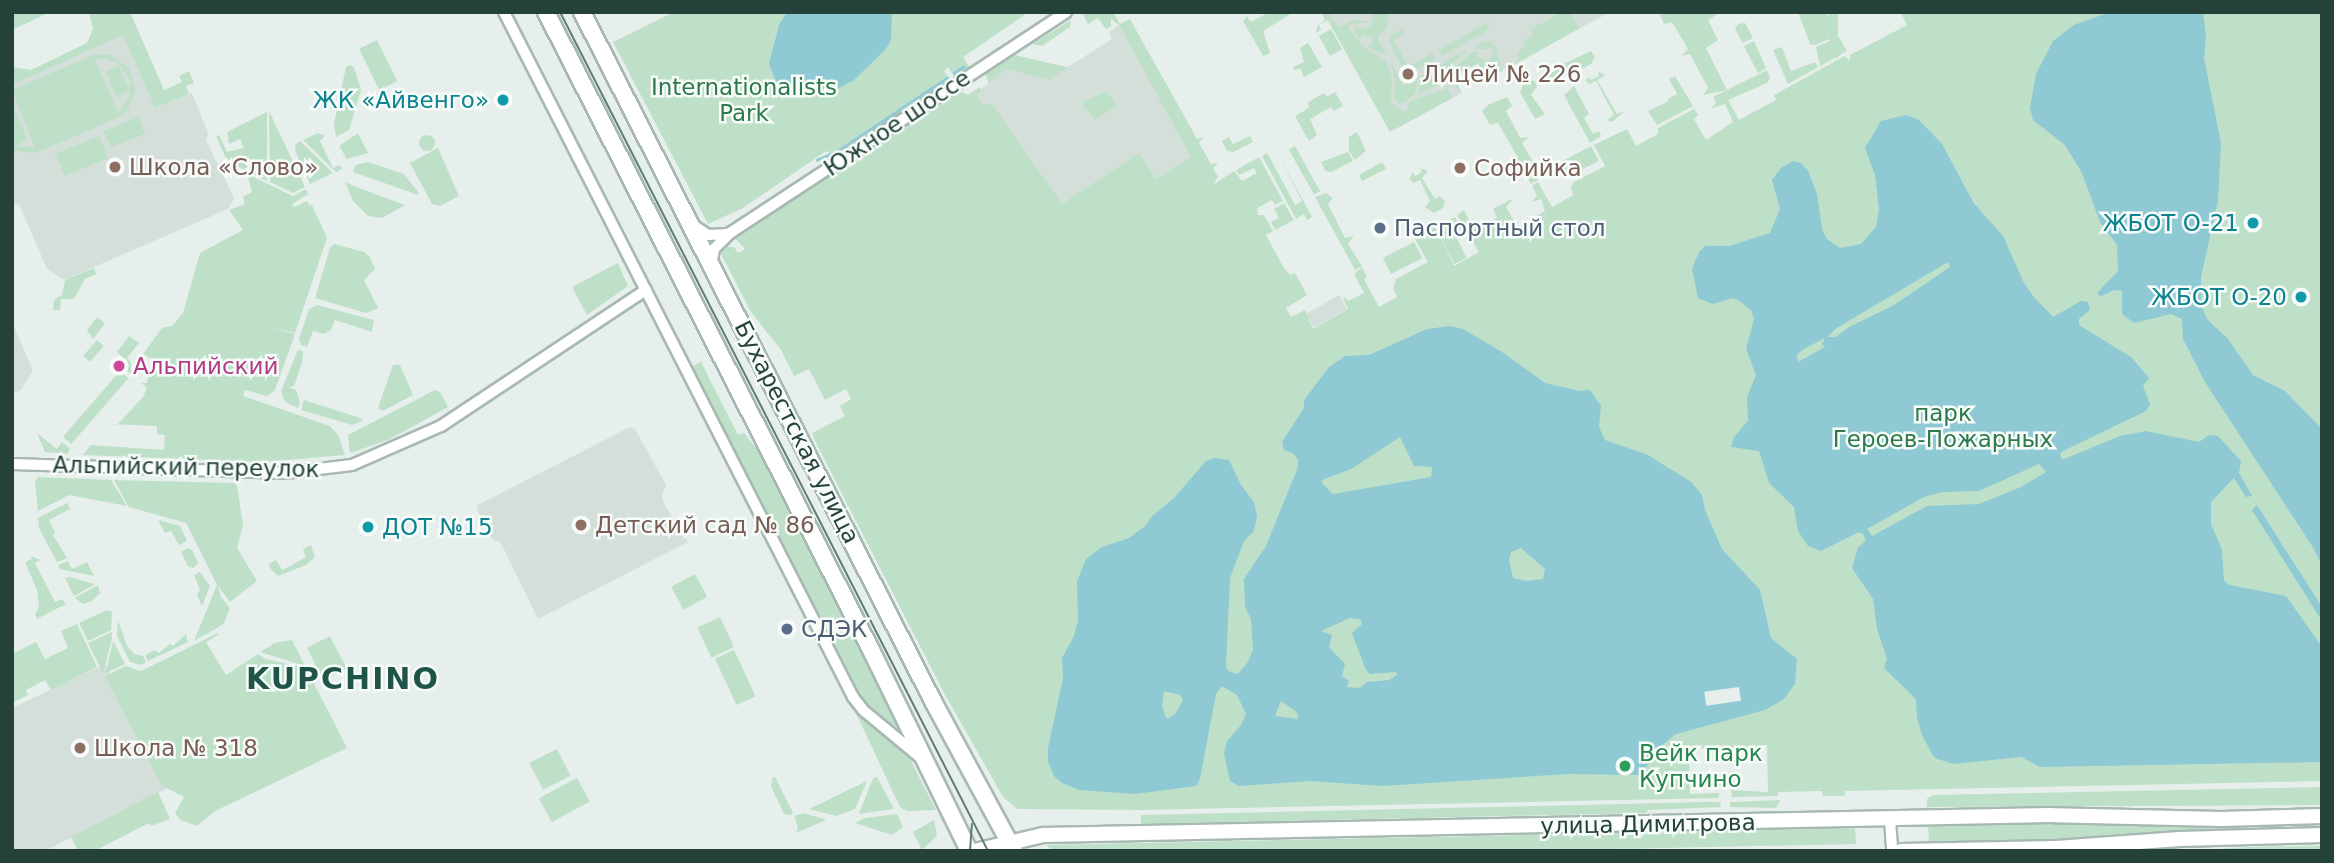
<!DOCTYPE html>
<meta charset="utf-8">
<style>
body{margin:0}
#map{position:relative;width:2334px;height:863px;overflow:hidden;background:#e6efeb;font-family:"DejaVu Sans",sans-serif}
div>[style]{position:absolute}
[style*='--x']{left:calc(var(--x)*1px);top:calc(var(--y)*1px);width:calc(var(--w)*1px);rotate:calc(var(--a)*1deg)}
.built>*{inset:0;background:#d4dfda;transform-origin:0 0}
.green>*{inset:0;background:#bfe0c8;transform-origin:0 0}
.round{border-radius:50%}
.water>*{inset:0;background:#8ec9d4}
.pier>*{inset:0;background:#e6efeb;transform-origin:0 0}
.stream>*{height:2.5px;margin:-1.25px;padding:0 1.25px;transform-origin:1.25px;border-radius:1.25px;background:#8ec9d4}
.roads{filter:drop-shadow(2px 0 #a8b8b2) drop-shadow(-2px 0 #a8b8b2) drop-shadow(0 2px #a8b8b2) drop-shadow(0 -2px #a8b8b2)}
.minor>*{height:10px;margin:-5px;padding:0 5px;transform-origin:5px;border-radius:5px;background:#fff}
.tertiary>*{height:14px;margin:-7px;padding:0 7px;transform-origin:7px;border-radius:7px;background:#fff}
.secondary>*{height:16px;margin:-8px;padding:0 8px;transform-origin:8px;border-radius:8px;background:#fff}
.tram>*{height:2px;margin:-1px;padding:0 1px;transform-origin:1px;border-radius:1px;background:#5f7d75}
.dots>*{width:19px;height:19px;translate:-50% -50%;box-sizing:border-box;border:4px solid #f7fbf9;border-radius:50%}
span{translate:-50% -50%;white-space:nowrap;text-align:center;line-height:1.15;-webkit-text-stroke:5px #f7fbf9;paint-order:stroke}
.education-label{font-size:23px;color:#785e54}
.left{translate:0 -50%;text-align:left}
.park-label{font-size:23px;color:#2d7a4b}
.culture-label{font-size:23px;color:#0d838f}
.right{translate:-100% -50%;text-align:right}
.street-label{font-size:23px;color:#24423a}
.service-label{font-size:23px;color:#4e5e75}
.hotel-label{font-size:23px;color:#b23c85}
.leisure-label{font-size:23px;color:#27864d}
.district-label{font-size:30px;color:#1f5548;font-weight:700;letter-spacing:2px}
.frame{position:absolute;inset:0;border:14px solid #24423a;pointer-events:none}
</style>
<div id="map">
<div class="built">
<div style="clip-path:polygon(1324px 12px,1610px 12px,1486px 79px,1479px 63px,1453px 77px,1462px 93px,1390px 132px)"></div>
<div style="clip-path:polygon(1119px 25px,1192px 157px,1140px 189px,1052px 219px,972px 96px,1006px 69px,1049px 79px,1112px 39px,1109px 32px)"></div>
<div style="clip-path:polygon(123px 34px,155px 108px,192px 93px,208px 133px,206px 140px,234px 198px,228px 209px,64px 280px,47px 269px,19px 204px,14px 205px,12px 200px,12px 85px)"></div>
<div style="left:1339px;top:295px;width:16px;height:38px;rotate:60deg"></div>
<div style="clip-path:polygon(12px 322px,33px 371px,21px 390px,12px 394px)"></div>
<div style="clip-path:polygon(630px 427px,635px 429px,666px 485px,662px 495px,664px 504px,688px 542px,538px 619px,501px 543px,492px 539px,477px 510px,478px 505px)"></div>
<div style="clip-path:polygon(105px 664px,168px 788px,45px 851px,12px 851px,12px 708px)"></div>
</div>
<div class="green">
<div style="clip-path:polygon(47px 12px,48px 13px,12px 30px,12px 13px)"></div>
<div style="clip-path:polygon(89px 12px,130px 12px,164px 90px,182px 82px,179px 76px,189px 71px,194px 83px,186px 86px,189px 94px,155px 108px,123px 35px,12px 85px,12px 67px,31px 70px,87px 43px,93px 29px)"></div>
<div style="clip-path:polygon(674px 12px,1029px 12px,963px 57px,970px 68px,955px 78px,948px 67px,944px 71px,950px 81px,837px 157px,826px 151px,743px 208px,708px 224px,613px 42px)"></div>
<div style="clip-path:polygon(1082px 12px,1113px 12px,1120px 24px,1130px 19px,1197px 139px,1204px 137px,1199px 143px,1211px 164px,1218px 163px,1213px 168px,1218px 177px,1213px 185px,1234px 171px,1242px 181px,1257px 173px,1254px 168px,1239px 175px,1236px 170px,1259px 157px,1283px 201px,1275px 205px,1272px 200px,1257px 208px,1258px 215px,1264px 215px,1273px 231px,1266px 235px,1284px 268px,1290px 275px,1295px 273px,1307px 295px,1286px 308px,1291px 317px,1305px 310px,1313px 329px,1348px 309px,1343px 298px,1345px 297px,1348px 301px,1364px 293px,1354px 274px,1362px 267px,1367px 277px,1364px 279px,1379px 307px,1397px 297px,1393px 289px,1396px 279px,1428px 262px,1415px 239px,1435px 226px,1454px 266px,1479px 252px,1457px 215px,1464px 210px,1473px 228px,1480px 227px,1497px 218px,1493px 209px,1514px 198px,1506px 207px,1518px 228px,1545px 211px,1541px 199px,1531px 202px,1537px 196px,1532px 186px,1538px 182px,1552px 207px,1573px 195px,1571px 187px,1574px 182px,1605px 166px,1594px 145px,1627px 129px,1636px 146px,1658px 134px,1658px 128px,1694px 109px,1698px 115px,1694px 119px,1706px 140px,1733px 122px,1725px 104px,1711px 109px,1716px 103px,1713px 97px,1767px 70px,1770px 78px,1767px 83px,1728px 100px,1739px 120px,1776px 100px,1774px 95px,1845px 56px,1850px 61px,1850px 55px,1907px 25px,1900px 12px,2322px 12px,2322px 781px,1845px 791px,1845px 796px,1823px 796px,1822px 791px,1778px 792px,1778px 796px,1732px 797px,1731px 790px,1768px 792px,1767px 747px,1698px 748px,1689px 748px,1690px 794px,1720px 793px,1718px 798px,1140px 810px,1017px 809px,1003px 797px,944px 693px,814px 439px,812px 433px,845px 416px,840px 406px,851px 399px,846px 389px,825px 400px,809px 369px,794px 376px,781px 350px,751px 312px,721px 254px,727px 247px,734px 247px,738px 253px,745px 249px,734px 237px,957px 90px,968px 95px,980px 87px,981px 92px,977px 95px,983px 105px,992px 104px,1062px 204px,1139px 153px,1156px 179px,1191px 157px,1119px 25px,1111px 19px,1111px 26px,1106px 29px,1098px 18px,1088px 24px)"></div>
<div style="clip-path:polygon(1269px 12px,1292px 13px,1263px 31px,1270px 53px,1263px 56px,1243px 21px,1247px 16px,1251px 22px)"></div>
<div style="clip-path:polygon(1321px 12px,1331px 12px,1330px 17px,1340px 27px,1353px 20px,1370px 22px,1350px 25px,1349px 29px,1363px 46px,1386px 62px,1392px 77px,1391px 103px,1402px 111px,1406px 111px,1410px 102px,1416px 99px,1445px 89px,1454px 69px,1471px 53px,1478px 51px,1477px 57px,1489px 61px,1494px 49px,1475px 49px,1482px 42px,1489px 41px,1495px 45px,1502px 71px,1486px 79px,1478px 63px,1453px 77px,1462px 93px,1453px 84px,1447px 88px,1452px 98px,1390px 132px,1328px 20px,1319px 25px,1321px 30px,1316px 33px,1317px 26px,1325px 20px)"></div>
<div style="clip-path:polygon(1373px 12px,1385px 12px,1388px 16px,1387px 28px,1377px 37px,1387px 56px,1366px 46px,1373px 44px,1372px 38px,1363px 35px,1360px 40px,1354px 32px,1355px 28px,1364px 29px,1372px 25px)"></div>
<div style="clip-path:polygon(1562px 12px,1571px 14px,1580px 28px,1514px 65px,1519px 58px,1516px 53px,1526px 46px,1523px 41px,1533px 35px,1531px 29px)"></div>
<div style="clip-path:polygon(1721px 12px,1708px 20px,1718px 40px,1706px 48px,1727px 90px,1703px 95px,1708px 88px,1690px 54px,1681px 56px,1688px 49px,1672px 22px,1664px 24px,1659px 13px)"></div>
<div style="clip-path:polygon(1798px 12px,1826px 12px,1838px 35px,1815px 45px,1810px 44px)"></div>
<div style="left:1829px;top:12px;width:9px;height:46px"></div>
<div style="clip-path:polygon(1071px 20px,1070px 27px,1042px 46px,1032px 44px)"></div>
<div style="clip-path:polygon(1490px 21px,1487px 31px,1442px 56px,1439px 50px)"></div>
<div style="clip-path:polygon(1745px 23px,1753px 38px,1743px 43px,1735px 29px,1738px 24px)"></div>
<div style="left:1331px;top:29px;width:23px;height:14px;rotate:61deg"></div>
<div style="clip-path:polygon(1401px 29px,1405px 34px,1394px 40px,1408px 66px,1433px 53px,1437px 59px,1414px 71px,1404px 70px,1389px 42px,1392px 35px)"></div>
<div style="clip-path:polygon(1839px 37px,1847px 51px,1820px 66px,1816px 47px)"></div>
<div style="left:377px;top:40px;width:46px;height:20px;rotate:64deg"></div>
<div style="clip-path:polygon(1754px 41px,1766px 68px,1758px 73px,1744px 46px)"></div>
<div style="clip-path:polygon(1308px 43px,1322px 67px,1304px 77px,1300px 68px,1295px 70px,1293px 67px,1304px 62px,1300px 48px)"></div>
<div style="clip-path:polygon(1782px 47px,1791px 71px,1815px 62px,1818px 67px,1788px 84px,1773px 50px)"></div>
<div style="clip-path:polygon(1468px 49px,1445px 72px,1439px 85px,1419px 94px,1421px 75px)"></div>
<div style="clip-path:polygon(1591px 51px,1595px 57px,1591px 64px,1582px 69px,1580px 65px,1565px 73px,1561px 65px)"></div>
<div style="clip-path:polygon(evenodd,93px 55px,111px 55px,129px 68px,136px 89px,128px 109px,120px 117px,36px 153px,12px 150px,13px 105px,27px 140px,15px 146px,35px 148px,12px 90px,93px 55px,105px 58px,119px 64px,130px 80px,129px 98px,118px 112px,95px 60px,105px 58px)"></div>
<div style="clip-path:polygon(1015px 55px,1066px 67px,1067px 68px,1049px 80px,1006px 69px,989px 83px,985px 74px)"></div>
<div style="clip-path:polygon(1390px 61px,1403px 85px,1419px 76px,1415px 94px,1404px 103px,1399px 103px,1394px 98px,1395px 78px)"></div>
<div style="clip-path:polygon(350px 65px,354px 67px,361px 90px,349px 130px,336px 137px,334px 124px,346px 67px)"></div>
<div style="left:119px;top:66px;width:27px;height:14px;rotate:68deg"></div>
<div style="clip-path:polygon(1559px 66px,1563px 73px,1539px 84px,1536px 78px)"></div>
<div style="clip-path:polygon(1598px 71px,1605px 75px,1597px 80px,1617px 114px,1625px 111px,1612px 122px,1607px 120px,1614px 115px,1596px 81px,1589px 84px,1586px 81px,1588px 77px,1591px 80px,1599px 76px)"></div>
<div style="clip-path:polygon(1675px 76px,1693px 106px,1657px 125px,1648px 111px,1667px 102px,1668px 99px,1677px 94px,1669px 79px)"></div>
<div style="clip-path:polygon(1534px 80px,1537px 86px,1531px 95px,1545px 114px,1535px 119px,1520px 92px,1523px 85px)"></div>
<div style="clip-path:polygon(1574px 86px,1589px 114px,1584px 118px,1593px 134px,1599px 131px,1601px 136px,1590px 143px,1564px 95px)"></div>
<div style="clip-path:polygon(1106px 91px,1117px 106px,1095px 120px,1081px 103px)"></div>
<div style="clip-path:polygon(1335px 92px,1343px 106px,1334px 111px,1331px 107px,1310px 119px,1317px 135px,1309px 141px,1295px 116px,1309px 108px,1308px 102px,1324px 93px,1327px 97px)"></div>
<div style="clip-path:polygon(1507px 97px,1512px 106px,1506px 111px,1520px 138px,1529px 137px,1522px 143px,1542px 177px,1531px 184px,1519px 161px,1510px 163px,1517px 156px,1498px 123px,1490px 125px,1482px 111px,1488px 105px)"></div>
<div style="clip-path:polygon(269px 111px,305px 187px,293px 193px,270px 182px)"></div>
<div style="clip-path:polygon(267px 112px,267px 181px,227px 161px,216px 136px,219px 135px,227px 152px,244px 148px,240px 139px,229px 144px,227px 132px)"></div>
<div style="left:138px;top:117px;width:18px;height:37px;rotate:68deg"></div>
<div style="clip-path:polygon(1357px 132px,1366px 151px,1355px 160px,1349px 151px,1349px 137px)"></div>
<div style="clip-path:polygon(318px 133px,325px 136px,320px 141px,333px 168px,340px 165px,342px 169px,336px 172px,303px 140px)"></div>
<div style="clip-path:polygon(358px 133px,368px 153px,347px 159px,339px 146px)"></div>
<div class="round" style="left:419px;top:135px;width:16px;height:16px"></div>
<div style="left:99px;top:136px;width:24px;height:47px;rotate:68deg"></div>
<div style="clip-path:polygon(1250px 136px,1253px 142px,1233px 152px,1227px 151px,1222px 141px,1229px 137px,1233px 144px)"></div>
<div style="clip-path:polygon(300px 141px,333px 173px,310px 184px,295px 150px,296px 144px)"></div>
<div style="left:1295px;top:146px;width:52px;height:7px;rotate:61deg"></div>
<div style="clip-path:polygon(1591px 146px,1599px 161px,1566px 177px,1561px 162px)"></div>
<div style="clip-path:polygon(438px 148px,459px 196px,440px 206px,432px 204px,410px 163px)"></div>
<div style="clip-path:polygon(1275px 149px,1312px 217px,1307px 220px,1304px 214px,1296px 219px,1262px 156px,1266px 153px,1269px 156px,1295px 205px,1302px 201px)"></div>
<div style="clip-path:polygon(1348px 152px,1353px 161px,1331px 172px,1325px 171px,1321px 162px)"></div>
<div style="clip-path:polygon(368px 162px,404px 174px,418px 192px,418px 195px,353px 172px,356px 165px)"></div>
<div style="clip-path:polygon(1382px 162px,1386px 169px,1362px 181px,1359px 175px)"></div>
<div style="clip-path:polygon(1420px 168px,1428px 171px,1422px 178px,1435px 199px,1440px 196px,1445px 201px,1443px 208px,1434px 213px,1425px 207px,1430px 201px,1420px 180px,1413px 183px,1410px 179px,1412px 172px,1415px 176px,1422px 172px)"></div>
<div style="clip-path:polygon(247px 174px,293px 196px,306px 189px,308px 194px,292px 204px,294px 207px,307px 201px,310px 206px,312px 205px,327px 238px,295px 333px,264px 325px,295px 334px,275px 390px,267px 396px,245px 390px,243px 396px,330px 426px,338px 435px,345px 455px,263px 462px,83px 455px,91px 445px,164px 450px,165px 435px,157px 434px,157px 426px,108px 424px,118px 424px,143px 397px,147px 388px,141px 383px,147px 383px,152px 359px,143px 354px,162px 328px,172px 326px,183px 313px,200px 253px,243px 230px,229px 210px,245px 204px,243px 197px,252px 192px)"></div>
<div style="clip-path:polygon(345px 182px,359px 188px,405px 205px,382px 218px,368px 216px,353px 201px)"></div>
<div style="clip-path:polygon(1326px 193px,1333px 198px,1328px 204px,1345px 238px,1354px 236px,1348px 244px,1362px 266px,1355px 270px,1315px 197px)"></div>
<div style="clip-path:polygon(1284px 203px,1294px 220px,1275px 230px,1271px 222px,1279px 218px,1274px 209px)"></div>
<div style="left:1455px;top:217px;width:13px;height:20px;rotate:61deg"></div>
<div style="left:1454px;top:233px;width:28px;height:14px;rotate:63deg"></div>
<div style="left:1414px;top:242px;width:18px;height:35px;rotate:63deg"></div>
<div style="clip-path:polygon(334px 244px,364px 252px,370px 257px,375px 269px,364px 280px,378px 308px,366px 313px,315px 298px,330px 248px)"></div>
<div style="clip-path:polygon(618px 263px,628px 286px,587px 315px,572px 287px)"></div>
<div style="clip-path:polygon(94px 268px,96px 274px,85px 279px,74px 299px,61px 299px,60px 310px,53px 310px,54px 300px,62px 295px,65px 280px)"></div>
<div style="clip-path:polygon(317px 305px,374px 320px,372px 332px,335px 320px,331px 330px,324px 334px,313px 331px,307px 347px,301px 345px,299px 339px,309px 309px)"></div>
<div style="clip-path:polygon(97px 317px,105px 323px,93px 339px,87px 330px)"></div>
<div style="clip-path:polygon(129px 336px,139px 343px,127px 358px,131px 362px,131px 374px,122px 368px,127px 361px,117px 352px)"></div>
<div style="left:97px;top:340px;width:9px;height:21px;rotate:41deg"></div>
<div style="clip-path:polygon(298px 350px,303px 351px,302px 363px,294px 386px,288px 387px,296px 390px,300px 402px,298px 408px,285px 402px,281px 391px)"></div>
<div style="clip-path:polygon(701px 362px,738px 435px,744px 433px,763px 457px,899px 729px,867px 706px,853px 685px,691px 367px)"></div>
<div style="clip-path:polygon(393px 365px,400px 365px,413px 395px,383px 411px,378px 408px)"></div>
<div style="left:120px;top:371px;width:11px;height:87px;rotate:41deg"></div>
<div style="clip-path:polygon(435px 390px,440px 392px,448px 407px,388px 440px,350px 453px,348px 435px)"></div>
<div style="clip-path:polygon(304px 400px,360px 418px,363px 421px,352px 425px,301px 410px)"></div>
<div style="clip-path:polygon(37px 433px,57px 449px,62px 442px,70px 449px,67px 454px,45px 452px)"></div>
<div style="clip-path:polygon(38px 477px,111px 480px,127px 506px,69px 495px,38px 511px,35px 481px)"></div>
<div style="clip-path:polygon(114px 480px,235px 483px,237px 486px,243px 525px,237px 548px,257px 581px,230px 602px,218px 586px,221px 597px,230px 608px,224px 623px,217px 628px,194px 641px,217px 585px,186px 523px,129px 507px)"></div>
<div style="clip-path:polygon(67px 503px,70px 509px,49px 520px,55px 533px,53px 535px,67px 558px,57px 562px,39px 528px,38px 518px)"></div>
<div style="clip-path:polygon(158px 520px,180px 526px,187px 541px,179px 545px,171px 531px,165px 533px)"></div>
<div style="clip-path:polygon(311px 545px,315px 557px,306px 565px,278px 576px,270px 568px,269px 564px,276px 560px,282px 570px,292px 565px,306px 557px,303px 549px)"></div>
<div style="clip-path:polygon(188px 548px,192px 550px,198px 563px,193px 568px,188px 566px,181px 552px)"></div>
<div style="clip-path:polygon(31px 556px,40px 560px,35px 563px,55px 602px,62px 599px,66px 604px,37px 619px,35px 614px,39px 607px,37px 590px,25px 562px,32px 559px)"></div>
<div style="clip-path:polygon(68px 561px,72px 569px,87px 562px,94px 576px,60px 569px,58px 565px)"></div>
<div style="clip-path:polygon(200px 572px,210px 586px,202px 606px,197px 595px,200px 590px,194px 575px)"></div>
<div style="left:695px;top:574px;width:26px;height:27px;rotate:62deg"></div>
<div style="clip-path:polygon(70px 577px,94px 584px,94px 585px,74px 596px,65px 578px)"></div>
<div style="clip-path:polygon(98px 585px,100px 593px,92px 601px,83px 604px,75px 598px)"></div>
<div style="clip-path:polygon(107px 610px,112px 612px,111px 630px,88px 641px,79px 623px)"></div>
<div style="left:720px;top:617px;width:33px;height:25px;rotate:65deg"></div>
<div style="clip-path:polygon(118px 620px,127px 646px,134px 654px,143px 656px,146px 662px,141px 665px,130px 662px,117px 636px)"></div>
<div style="clip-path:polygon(77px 624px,97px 667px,51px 690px,45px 680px,26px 690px,28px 695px,12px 703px,12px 654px,36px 642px,45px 659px,68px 648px,61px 631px)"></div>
<div style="clip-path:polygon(112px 632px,112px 639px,103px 673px,88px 643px)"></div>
<div style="clip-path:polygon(218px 633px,218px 635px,206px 642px,226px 675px,258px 654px,266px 659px,306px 668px,347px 748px,215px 811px,197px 826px,180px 820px,175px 813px,184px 797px,161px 785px,105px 676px,126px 666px,141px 671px)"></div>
<div style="clip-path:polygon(186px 634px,188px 642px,148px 661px,145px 655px,155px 650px,159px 653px,170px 644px,173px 646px)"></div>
<div style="left:330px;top:636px;width:36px;height:26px;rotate:63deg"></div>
<div style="clip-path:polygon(292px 640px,305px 666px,260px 652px,275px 643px)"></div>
<div style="clip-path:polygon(113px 641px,125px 664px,106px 673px,106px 672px)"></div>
<div style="left:734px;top:650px;width:51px;height:21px;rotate:65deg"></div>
<div style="clip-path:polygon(854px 709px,908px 755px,936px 810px,907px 811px,900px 807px)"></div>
<div style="left:557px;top:749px;width:30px;height:31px;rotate:63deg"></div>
<div style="clip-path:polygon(773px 777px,775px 777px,793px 813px,791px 815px,784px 814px,771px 786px)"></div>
<div style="clip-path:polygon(877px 777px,894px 809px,859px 814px,873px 778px)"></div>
<div style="left:577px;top:778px;width:27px;height:43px;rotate:62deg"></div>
<div style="clip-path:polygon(867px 781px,855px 809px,836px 816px,809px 809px)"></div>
<div style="clip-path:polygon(2322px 787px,2322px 805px,1927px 807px,1927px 799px,1933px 795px)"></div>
<div style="clip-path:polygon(158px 792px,170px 819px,151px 826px,149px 823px,94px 851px,78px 851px,71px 837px)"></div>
<div style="clip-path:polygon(1780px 800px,1776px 808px,1730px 807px,1730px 802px)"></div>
<div style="clip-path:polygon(1705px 802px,1720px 802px,1721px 807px,1648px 810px,1646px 813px,1141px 824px,1141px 815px)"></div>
<div style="clip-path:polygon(803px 813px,821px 818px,826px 820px,796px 833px,798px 827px,794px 816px)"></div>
<div style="clip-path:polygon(897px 814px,903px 827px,892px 835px,855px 823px,865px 818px)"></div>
<div style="clip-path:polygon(934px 820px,937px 836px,922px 850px,913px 832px)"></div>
<div style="clip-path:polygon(2072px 823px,2221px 826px,2222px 829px,2065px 839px,1929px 842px,1928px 826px)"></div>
<div style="clip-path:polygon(1855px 828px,1856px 844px,1522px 851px,1054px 851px,1046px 845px)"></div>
<div style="clip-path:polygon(2322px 846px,2322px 851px,2189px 851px,2249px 847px)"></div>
</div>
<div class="water">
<div style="clip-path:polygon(787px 12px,892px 12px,891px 40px,886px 49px,854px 80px,839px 88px,794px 95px,778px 86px,769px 64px,779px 25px)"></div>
<div style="clip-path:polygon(2110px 12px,2203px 12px,2206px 36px,2204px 58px,2221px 143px,2218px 201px,2201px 277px,2201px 305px,2207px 319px,2228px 339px,2253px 375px,2285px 391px,2322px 429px,2322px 566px,2314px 549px,2205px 382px,2183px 339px,2182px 319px,2171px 314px,2134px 323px,2122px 314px,2122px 291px,2114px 290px,2100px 297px,2097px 293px,2118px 271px,2117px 245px,2100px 222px,2082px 173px,2065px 145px,2033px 120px,2030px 108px,2036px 74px,2053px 41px,2074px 25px)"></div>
<div style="clip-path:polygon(evenodd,1906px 115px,1919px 120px,1942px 144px,1973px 202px,2003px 236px,2024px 283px,2034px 297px,2053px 317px,2081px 301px,2088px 302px,2090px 310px,2079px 319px,2079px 325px,2131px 357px,2149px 378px,2143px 386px,2150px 404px,2146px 411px,2063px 451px,2060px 454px,2062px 460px,2120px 436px,2146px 431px,2199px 442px,2209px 435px,2218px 436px,2241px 461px,2239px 473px,2252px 496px,2246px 497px,2234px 478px,2211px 502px,2211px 524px,2222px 550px,2224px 580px,2229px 585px,2286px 596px,2320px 644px,2322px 762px,2040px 767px,2021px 757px,1953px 764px,1938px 759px,1933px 756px,1922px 735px,1917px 718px,1916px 699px,1884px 668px,1887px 659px,1877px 629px,1873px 599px,1852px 568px,1858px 548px,1866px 540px,1863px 534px,1859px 532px,1821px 551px,1808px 546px,1798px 531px,1794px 507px,1769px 483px,1759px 451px,1731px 447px,1734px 437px,1748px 421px,1747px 397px,1756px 375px,1746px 349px,1754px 319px,1751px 310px,1738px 300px,1732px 298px,1713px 304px,1698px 298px,1692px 269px,1699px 252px,1705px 246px,1729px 246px,1770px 233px,1780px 209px,1772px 180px,1781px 168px,1793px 161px,1801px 163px,1808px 171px,1817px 194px,1822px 229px,1827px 239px,1840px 248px,1861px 244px,1876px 227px,1879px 209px,1875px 175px,1865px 148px,1881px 121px,1906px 115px,1948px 262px,1950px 267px,1894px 305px,1849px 327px,1836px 337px,1828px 337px,1835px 329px,1948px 262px,1906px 115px,1825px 338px,1822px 344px,1825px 347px,1798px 362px,1797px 355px,1802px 350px,1825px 338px,1906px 115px,2039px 464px,2046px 472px,2021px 487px,1979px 504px,1927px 506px,1872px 536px,1867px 529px,1924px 497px,1942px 492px,1979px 491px,2039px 464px)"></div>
<div style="clip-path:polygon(evenodd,1450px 326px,1463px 329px,1502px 352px,1545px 383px,1579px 391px,1590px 390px,1601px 406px,1599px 427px,1605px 440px,1648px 455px,1691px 482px,1702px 495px,1705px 510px,1722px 549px,1760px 590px,1771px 638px,1797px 659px,1795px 684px,1784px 699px,1765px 710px,1676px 734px,1660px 747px,1641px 775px,1568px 774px,1383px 786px,1309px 781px,1239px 786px,1230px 781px,1224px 754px,1227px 741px,1241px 725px,1246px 714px,1237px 695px,1222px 686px,1216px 694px,1200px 779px,1196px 786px,1135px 794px,1079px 790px,1062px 783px,1054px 776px,1048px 762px,1048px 748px,1063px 678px,1062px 658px,1074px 636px,1078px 621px,1077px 581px,1086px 559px,1102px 547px,1129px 538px,1145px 526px,1152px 516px,1174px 498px,1205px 462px,1214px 458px,1229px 460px,1241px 485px,1254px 502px,1257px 517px,1254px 531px,1244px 541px,1230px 578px,1226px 666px,1228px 671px,1238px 674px,1248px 662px,1253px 649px,1251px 619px,1245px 607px,1244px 579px,1266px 546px,1298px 467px,1298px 460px,1294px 454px,1284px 450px,1282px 442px,1304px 408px,1304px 400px,1329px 367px,1345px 356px,1369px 355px,1427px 329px,1450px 326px,1400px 437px,1414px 466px,1432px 467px,1431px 477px,1333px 494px,1322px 483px,1322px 480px,1351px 469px,1400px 437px,1450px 326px,1521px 548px,1545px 569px,1543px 579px,1527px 581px,1513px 578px,1509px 560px,1511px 552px,1521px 548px,1450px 326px,1350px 618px,1360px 619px,1362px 624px,1352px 633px,1366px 670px,1370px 674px,1396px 672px,1397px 675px,1389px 680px,1367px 682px,1360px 688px,1347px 687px,1349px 681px,1342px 676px,1345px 664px,1329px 647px,1332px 635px,1321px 631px,1350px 618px,1450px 326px,1164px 691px,1180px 695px,1183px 700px,1175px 714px,1169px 718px,1166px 718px,1162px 706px,1164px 691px,1450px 326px,1281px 701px,1297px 712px,1298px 719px,1275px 716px,1281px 701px)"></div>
<div style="clip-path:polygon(2257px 505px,2322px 607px,2322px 621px,2252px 510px)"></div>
</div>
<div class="pier">
<div style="left:1739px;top:687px;width:14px;height:35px;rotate:82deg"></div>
</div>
<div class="stream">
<div style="--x:954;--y:73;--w:11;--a:-34"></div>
<div style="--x:817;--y:160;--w:24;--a:-24"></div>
<div style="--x:839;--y:150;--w:130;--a:-33.7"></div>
</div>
<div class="roads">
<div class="minor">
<div style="--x:504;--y:12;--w:769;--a:63"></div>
<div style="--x:853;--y:697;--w:16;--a:52"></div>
<div style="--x:863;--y:710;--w:77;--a:39.7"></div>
<div style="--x:693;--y:225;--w:18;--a:34"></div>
<div style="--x:708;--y:235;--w:20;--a:-3"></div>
<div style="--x:711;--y:265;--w:16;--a:-79"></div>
<div style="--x:714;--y:249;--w:23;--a:-45"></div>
<div style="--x:730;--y:233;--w:402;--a:-33.3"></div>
<div style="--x:12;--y:464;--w:274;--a:1.9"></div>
<div style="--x:286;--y:473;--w:66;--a:-6.9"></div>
<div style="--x:352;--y:465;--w:97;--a:-23.7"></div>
<div style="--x:441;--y:426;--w:246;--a:-33.6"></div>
<div style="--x:1890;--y:819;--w:32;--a:86"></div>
</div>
<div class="tertiary">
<div style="--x:975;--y:851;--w:70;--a:-13.2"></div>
<div style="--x:1043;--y:835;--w:1006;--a:-1.14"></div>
<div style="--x:2049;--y:815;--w:172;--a:1.3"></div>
<div style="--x:2221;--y:819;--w:101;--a:-1.7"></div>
<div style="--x:1901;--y:851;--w:155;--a:-1.1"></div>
<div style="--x:2056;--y:848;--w:124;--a:-4.2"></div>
<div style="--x:2180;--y:839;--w:142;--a:-1.6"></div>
</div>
<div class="secondary">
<div style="--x:546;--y:12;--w:718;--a:63.01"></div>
<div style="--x:872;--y:652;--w:221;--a:64"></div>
<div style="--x:582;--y:12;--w:775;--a:63.01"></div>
<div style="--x:934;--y:703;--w:168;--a:61.6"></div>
</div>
</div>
<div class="tram">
<div style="--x:560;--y:12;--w:942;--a:62.97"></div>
<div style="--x:970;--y:851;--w:27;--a:-86"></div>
</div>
<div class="dots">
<div style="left:1408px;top:74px;background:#8d6e63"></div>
<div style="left:503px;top:100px;background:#0f9aa8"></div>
<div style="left:115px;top:167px;background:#8d6e63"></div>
<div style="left:1460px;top:168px;background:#8d6e63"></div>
<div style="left:2253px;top:223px;background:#0f9aa8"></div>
<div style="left:1380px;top:228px;background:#5c6f8a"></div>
<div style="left:2301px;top:297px;background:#0f9aa8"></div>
<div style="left:119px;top:366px;background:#d1479c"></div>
<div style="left:581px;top:525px;background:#8d6e63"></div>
<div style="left:368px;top:527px;background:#0f9aa8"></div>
<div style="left:787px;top:629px;background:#5c6f8a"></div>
<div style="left:80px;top:748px;background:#8d6e63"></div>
<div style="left:1625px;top:766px;background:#2e9e5b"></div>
</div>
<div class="education-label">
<span class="left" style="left:1422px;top:74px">Лицей № 226</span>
<span class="left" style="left:129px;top:167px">Школа «Слово»</span>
<span class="left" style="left:1474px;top:168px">Софийка</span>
<span class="left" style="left:595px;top:525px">Детский сад № 86</span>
<span class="left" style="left:94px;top:748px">Школа № 318</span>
</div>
<div class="park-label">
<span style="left:744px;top:100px">Internationalists<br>Park</span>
<span style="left:1943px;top:426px">парк<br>Героев-Пожарных</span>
</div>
<div class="culture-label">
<span class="right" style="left:489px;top:100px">ЖК «Айвенго»</span>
<span class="right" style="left:2239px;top:223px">ЖБОТ O-21</span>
<span class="right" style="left:2287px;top:297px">ЖБОТ О-20</span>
<span class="left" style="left:382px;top:527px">ДОТ №15</span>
</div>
<div class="street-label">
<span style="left:897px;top:123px;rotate:-34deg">Южное шоссе</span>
<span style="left:797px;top:432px;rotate:63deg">Бухарестская улица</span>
<span style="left:186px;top:467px;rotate:1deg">Альпийский переулок</span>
<span style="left:1648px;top:824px;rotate:-1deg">улица Димитрова</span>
</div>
<div class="service-label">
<span class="left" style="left:1394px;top:228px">Паспортный стол</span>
<span class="left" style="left:801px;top:629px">СДЭК</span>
</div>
<div class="hotel-label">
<span class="left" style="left:133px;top:366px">Альпийский</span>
</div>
<div class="leisure-label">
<span class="left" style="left:1639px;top:766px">Вейк парк<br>Купчино</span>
</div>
<div class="district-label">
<span style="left:343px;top:679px">KUPCHINO</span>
</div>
<div class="frame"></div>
</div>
